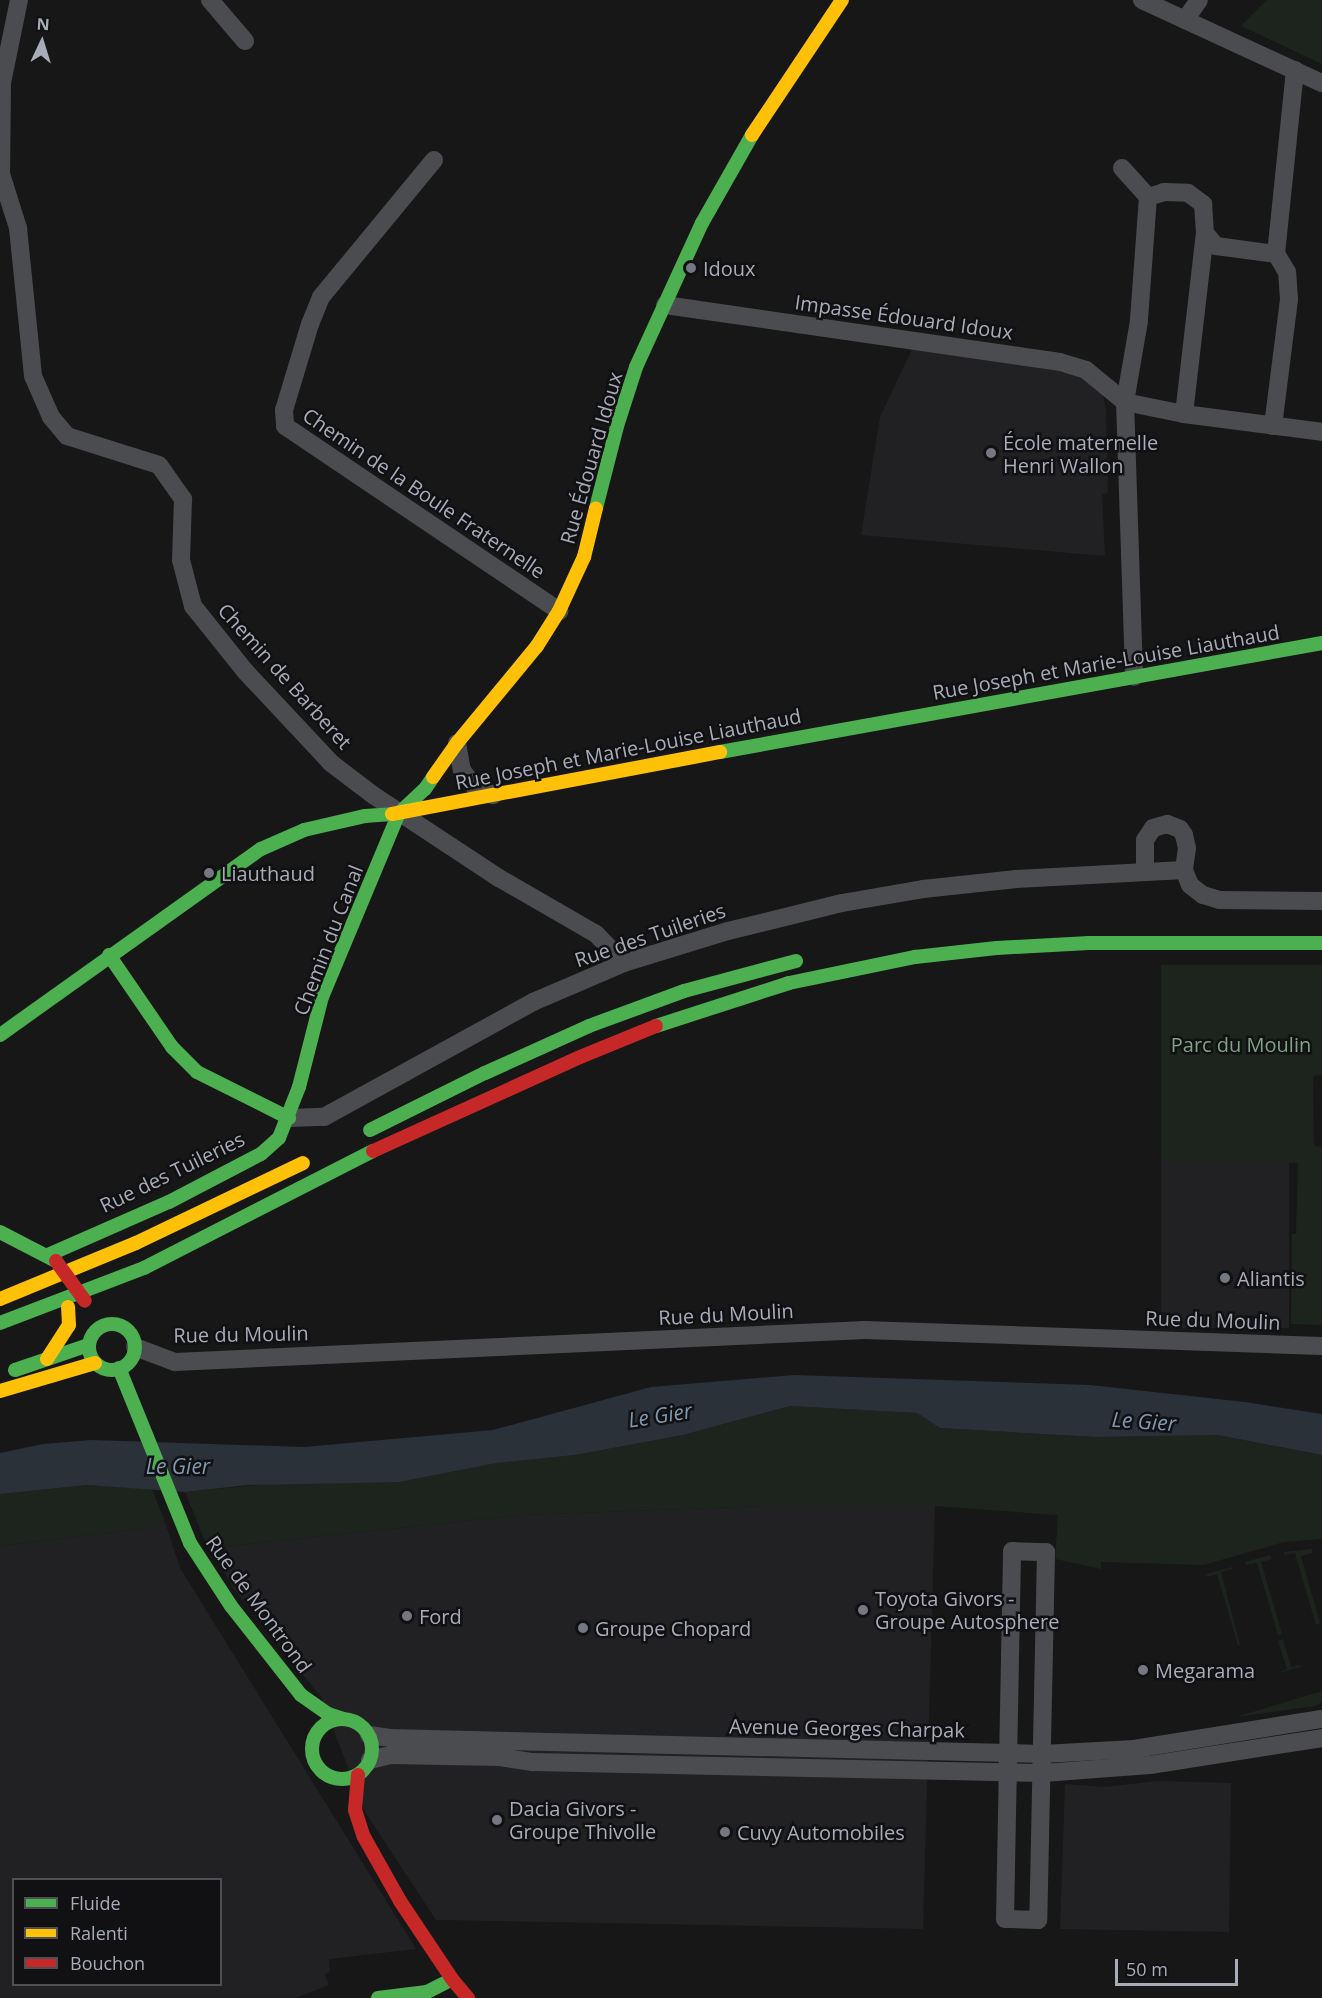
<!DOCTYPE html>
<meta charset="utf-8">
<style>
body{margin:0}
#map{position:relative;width:1322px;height:1998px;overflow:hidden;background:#171717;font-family:"Open Sans",sans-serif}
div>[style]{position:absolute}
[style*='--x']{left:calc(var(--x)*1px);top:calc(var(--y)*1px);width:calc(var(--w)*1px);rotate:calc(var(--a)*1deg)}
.built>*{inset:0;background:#212123;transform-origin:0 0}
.green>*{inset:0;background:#1d241e}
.water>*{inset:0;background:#2a3138}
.street>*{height:18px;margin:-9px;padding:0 9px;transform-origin:9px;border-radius:9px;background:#4b4c50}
.fast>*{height:14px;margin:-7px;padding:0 7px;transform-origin:7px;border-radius:7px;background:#4caf50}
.fast>.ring{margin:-7px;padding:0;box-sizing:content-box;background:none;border:14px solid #4caf50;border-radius:50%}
.slow>*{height:14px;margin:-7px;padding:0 7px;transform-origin:7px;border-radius:7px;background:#ffc107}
.jam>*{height:14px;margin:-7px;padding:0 7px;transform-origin:7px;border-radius:7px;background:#c62828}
.jam-bridge>*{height:14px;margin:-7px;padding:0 7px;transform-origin:7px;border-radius:7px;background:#c62828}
.dots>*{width:16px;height:16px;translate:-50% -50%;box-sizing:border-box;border:3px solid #111113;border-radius:50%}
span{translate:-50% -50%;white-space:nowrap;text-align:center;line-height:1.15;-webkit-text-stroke:5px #111113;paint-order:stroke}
.poi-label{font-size:20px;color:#a8acb8}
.left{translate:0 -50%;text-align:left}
.street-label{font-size:20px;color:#a8acb8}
.park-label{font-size:20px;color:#80a284}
.water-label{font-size:21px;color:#8098b2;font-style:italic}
.legend{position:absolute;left:12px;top:1878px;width:210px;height:108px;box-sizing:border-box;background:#111113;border:2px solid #4d4f55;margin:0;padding:8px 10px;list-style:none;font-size:18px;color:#a8acb8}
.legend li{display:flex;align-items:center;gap:12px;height:30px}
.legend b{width:30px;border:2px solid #4d4f55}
.north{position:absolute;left:12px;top:12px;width:60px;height:60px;-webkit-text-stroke:4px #111113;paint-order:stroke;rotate:4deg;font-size:16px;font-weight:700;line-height:24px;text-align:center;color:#a8acb8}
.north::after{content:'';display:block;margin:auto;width:21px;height:27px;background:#a8acb8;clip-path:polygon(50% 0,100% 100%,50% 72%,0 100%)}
.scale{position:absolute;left:1115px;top:1959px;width:123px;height:27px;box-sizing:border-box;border:3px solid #a8acb8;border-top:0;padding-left:8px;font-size:18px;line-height:21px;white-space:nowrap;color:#a8acb8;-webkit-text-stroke:4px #111113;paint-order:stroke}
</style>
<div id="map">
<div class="built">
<div style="clip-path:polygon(913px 347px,1055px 367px,1060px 372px,1090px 377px,1102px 391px,1106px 409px,1108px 493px,1102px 494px,1105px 556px,861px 535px,880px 417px)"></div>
<div style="left:1161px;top:1161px;width:128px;height:167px"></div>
<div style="clip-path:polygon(763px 1506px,935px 1506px,923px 1929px,436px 1920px,365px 1812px,321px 1697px,234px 1589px,209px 1548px,521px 1515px)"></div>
<div style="clip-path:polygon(evenodd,165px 1522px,180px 1568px,416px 1949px,329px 1959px,330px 1972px,325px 1974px,329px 1985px,295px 1998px,0 1998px,0 1546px,148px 1528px,165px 1522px,14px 1880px,220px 1880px,220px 1984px,14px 1984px,14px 1880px)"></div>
<div style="clip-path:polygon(1158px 1781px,1231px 1783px,1229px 1932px,1060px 1929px,1065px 1784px,1104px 1787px)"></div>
</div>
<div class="green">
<div style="clip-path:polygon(1267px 0,1322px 0,1322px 64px,1241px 26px)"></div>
<div style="clip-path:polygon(1161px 965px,1322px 965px,1322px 1075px,1313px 1076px,1314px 1146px,1322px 1147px,1322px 1325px,1291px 1324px,1292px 1234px,1296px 1234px,1298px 1163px,1161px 1161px)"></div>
<div style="clip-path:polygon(790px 1406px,917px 1413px,940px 1428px,1096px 1437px,1218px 1435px,1322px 1455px,1322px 1539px,1284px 1542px,1203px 1565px,1101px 1562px,1101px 1569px,1055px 1559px,1058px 1515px,935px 1506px,763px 1506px,521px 1515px,208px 1548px,185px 1492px,575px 1455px,683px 1435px)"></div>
<div style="clip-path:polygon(87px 1485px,152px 1489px,165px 1522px,148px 1528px,0 1546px,0 1494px)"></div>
<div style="clip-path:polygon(1312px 1549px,1313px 1553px,1301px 1556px,1320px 1623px,1316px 1625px,1295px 1553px,1285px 1555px,1284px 1552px)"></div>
<div style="clip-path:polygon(1270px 1555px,1272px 1559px,1261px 1562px,1282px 1634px,1278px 1635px,1257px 1563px,1246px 1565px,1245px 1562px)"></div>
<div style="clip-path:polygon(1232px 1567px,1232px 1569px,1221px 1572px,1240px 1645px,1238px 1645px,1217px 1574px,1207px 1577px,1206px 1574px)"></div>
<div style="clip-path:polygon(1283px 1639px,1291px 1667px,1300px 1665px,1301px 1667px,1279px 1673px,1287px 1669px,1278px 1641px)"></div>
<div style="clip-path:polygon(1322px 1691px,1322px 1702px,1315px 1706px,1236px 1717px)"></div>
</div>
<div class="water">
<div style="clip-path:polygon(794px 1375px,1090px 1385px,1245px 1402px,1322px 1414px,1322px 1455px,1218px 1435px,1096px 1437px,940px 1428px,917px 1413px,790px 1406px,683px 1435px,575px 1455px,496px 1463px,399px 1482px,248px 1485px,185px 1492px,87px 1485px,0 1494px,0 1453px,43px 1444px,92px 1440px,304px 1447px,493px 1430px,651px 1387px)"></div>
</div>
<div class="street">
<div style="--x:19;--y:0;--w:85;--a:101.6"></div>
<div style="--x:2;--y:83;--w:91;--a:90.6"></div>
<div style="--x:1;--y:174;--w:57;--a:72.5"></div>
<div style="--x:18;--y:228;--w:149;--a:84.2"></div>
<div style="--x:33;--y:376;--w:45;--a:66.3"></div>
<div style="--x:51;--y:417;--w:25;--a:50"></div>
<div style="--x:67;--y:436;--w:96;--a:17.5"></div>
<div style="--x:159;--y:465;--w:42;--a:54.8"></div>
<div style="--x:183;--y:499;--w:61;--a:91.9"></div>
<div style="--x:181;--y:560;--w:48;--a:75.4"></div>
<div style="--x:193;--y:606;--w:83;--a:51.3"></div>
<div style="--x:245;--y:671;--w:126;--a:46.9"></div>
<div style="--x:331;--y:763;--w:53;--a:37.3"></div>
<div style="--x:373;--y:795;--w:151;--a:33.4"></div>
<div style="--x:499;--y:878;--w:112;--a:30"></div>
<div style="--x:596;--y:934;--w:40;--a:46"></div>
<div style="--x:210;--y:0;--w:54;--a:49.5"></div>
<div style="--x:1142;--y:0;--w:198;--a:24.8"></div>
<div style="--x:1185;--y:20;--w:24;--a:-55"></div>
<div style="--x:434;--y:160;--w:178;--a:129.5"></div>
<div style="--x:321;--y:297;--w:29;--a:112"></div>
<div style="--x:310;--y:324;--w:90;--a:106.8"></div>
<div style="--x:284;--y:410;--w:16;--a:86"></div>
<div style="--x:285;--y:426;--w:331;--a:34"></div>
<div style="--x:1122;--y:168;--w:39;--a:48"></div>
<div style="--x:1148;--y:197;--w:124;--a:94.2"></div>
<div style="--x:1139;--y:321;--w:82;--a:99.8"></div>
<div style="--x:1125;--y:402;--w:60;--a:11.5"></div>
<div style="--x:1184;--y:414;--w:139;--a:7.4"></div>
<div style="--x:1148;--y:197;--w:17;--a:-17"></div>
<div style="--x:1164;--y:192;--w:24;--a:2"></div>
<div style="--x:1188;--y:193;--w:19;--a:36"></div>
<div style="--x:1203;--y:204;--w:29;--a:86"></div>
<div style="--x:1205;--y:233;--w:17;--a:50"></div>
<div style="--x:1216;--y:246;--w:61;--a:7.6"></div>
<div style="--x:665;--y:305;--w:399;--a:8.2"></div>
<div style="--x:1060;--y:362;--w:27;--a:17"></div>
<div style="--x:1086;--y:370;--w:50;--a:39.4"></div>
<div style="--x:1125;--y:402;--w:275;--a:88.1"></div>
<div style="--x:1184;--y:414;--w:182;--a:-83.4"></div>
<div style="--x:1273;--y:426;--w:128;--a:-82.8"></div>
<div style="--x:1289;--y:299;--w:27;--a:-94"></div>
<div style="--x:1287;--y:272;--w:21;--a:-121"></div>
<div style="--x:1276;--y:254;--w:185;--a:-84.1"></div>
<div style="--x:457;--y:743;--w:27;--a:80"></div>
<div style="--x:462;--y:770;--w:17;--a:54"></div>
<div style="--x:472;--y:784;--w:24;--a:28"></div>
<div style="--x:1145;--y:871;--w:31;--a:-90"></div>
<div style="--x:1145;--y:840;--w:14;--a:-56"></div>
<div style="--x:1153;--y:828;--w:15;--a:-16"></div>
<div style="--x:1167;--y:824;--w:14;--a:21"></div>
<div style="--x:1180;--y:829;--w:7;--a:56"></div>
<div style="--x:1184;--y:835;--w:13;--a:77"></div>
<div style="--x:1187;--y:848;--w:22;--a:98"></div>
<div style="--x:1184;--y:870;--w:16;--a:68"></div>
<div style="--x:1190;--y:885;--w:16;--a:38"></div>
<div style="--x:1203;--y:895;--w:17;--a:17"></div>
<div style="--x:1219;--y:900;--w:103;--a:0.6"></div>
<div style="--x:289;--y:1118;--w:35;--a:-2"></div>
<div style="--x:324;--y:1117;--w:239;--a:-28.8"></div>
<div style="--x:533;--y:1002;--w:99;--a:-23.2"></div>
<div style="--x:624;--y:963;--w:109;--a:-17.1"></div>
<div style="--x:728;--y:931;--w:117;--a:-13.8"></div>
<div style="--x:842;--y:903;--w:82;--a:-9.8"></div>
<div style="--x:923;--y:889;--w:94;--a:-6.1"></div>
<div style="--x:1016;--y:879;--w:168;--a:-3.1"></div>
<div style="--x:135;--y:1347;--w:43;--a:20.6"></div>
<div style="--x:175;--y:1362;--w:691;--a:-2.66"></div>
<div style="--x:865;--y:1330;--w:457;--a:2"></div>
<div style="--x:1012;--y:1551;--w:34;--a:2"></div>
<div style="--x:1046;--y:1552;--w:368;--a:91.2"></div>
<div style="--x:1038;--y:1920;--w:33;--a:-178"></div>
<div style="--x:1005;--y:1919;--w:368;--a:-88.9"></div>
<div style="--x:369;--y:1735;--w:21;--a:8"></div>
<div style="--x:390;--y:1738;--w:653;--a:1.4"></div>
<div style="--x:1043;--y:1754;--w:91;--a:-3.1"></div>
<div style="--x:1134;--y:1749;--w:190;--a:-9.1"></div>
<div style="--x:370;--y:1760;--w:21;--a:-14"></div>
<div style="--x:390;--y:1755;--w:110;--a:1"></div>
<div style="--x:500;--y:1757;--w:33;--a:9"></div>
<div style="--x:533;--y:1762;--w:510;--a:1.24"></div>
<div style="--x:1043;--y:1773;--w:107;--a:-4.3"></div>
<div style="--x:1150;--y:1765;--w:174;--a:-8.9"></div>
</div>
<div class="fast">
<div style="--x:596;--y:508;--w:85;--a:-75.6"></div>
<div style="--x:617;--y:426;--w:62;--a:-72.1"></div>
<div style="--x:636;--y:367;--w:158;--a:-65.4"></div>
<div style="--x:702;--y:223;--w:101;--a:-60.4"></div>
<div style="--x:720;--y:752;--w:612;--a:-10.26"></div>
<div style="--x:109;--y:955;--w:112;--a:55.6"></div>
<div style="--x:172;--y:1047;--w:35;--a:45"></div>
<div style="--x:197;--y:1072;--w:103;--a:26.6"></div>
<div style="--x:656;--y:1026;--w:140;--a:-17.9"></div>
<div style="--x:789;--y:983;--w:129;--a:-11.7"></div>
<div style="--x:915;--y:957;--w:82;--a:-6.3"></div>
<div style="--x:997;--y:948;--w:92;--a:-3.1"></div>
<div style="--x:1089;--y:943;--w:233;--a:0"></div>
<div style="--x:0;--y:1035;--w:320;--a:-35.5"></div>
<div style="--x:261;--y:849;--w:47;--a:-23.8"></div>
<div style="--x:304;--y:830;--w:63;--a:-12.9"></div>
<div style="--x:365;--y:816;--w:27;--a:-4"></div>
<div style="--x:370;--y:1130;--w:128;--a:-26.4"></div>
<div style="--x:485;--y:1073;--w:114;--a:-24.3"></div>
<div style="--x:589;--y:1026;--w:101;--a:-20.2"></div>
<div style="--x:684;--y:991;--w:116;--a:-15"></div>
<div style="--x:0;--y:1232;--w:63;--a:27.4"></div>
<div style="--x:48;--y:1255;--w:132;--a:-23.7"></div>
<div style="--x:169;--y:1202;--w:104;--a:-27.6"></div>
<div style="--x:261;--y:1154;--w:24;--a:-42"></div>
<div style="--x:279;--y:1138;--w:55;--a:-68.6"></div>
<div style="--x:299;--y:1087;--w:93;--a:-75.7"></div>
<div style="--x:322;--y:997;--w:199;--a:-67.3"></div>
<div style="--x:399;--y:813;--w:35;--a:-43"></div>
<div style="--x:425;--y:789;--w:14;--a:-56"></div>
<div style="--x:0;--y:1323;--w:154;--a:-20.9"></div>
<div style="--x:144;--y:1268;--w:257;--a:-27.1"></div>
<div class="ring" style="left:89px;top:1324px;width:32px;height:32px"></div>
<div style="--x:119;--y:1368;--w:189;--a:67.9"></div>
<div style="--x:190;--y:1543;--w:75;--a:56.9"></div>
<div style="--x:231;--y:1606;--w:113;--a:51.8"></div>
<div style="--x:301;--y:1695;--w:33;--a:35"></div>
<div style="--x:328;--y:1714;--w:16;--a:18"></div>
<div style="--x:15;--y:1370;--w:78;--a:-18.7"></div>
<div class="ring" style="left:312px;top:1719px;width:46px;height:46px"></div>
<div style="--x:378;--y:1998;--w:49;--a:-7"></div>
<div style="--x:427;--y:1992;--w:28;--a:-27"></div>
</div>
<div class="slow">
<div style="--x:752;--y:135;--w:162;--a:-56.3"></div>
<div style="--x:433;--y:777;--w:42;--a:-54.8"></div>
<div style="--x:457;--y:743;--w:126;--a:-50.5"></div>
<div style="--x:537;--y:646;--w:41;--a:-57.8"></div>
<div style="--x:559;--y:611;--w:60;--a:-65.2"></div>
<div style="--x:584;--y:557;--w:50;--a:-76.2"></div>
<div style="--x:392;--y:814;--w:334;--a:-10.7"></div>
<div style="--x:0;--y:1299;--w:147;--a:-22.4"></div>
<div style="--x:136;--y:1243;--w:185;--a:-25.6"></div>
<div style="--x:47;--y:1359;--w:40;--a:-57.1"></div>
<div style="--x:69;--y:1325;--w:18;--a:-93"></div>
<div style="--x:0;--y:1391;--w:99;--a:-16.4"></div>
</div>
<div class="jam">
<div style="--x:373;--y:1151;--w:227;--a:-24.4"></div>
<div style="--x:580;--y:1057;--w:82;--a:-22.2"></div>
<div style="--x:358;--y:1775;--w:35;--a:95"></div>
<div style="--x:355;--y:1810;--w:28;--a:72"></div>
<div style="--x:364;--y:1837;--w:73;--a:60.6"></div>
<div style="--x:400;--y:1901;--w:94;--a:56.3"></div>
<div style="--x:452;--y:1979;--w:25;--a:50"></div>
</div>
<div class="jam-bridge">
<div style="--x:56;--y:1261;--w:49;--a:54.1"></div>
</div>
<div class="dots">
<div style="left:691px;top:268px;background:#757880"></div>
<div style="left:991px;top:453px;background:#757880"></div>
<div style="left:209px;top:873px;background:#757880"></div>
<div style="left:1225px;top:1278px;background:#757880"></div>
<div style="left:863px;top:1610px;background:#757880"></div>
<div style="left:407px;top:1616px;background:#757880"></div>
<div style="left:583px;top:1628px;background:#757880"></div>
<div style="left:1143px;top:1670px;background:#757880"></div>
<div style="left:497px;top:1820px;background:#757880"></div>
<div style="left:725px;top:1832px;background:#757880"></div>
</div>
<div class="poi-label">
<span class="left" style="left:703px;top:268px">Idoux</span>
<span class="left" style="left:1003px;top:454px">École maternelle<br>Henri Wallon</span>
<span class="left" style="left:221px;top:873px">Liauthaud</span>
<span class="left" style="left:1237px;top:1278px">Aliantis</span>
<span class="left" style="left:875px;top:1610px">Toyota Givors -<br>Groupe Autosphere</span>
<span class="left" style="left:419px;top:1616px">Ford</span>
<span class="left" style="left:595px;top:1628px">Groupe Chopard</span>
<span class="left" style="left:1155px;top:1670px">Megarama</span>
<span class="left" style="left:509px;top:1820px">Dacia Givors -<br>Groupe Thivolle</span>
<span class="left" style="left:737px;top:1832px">Cuvy Automobiles</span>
</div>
<div class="street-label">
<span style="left:904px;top:317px;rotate:8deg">Impasse Édouard Idoux</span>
<span style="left:591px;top:458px;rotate:-74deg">Rue Édouard Idoux</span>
<span style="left:424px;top:493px;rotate:34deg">Chemin de la Boule Fraternelle</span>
<span style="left:1106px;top:662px;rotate:-10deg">Rue Joseph et Marie-Louise Liauthaud</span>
<span style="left:285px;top:676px;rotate:48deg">Chemin de Barberet</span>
<span style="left:628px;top:749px;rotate:-11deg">Rue Joseph et Marie-Louise Liauthaud</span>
<span style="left:650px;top:935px;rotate:-19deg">Rue des Tuileries</span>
<span style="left:328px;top:940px;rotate:-69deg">Chemin du Canal</span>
<span style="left:172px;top:1172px;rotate:-26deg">Rue des Tuileries</span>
<span style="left:726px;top:1314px;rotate:-3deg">Rue du Moulin</span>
<span style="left:1213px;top:1320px;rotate:2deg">Rue du Moulin</span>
<span style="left:241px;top:1334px;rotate:-1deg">Rue du Moulin</span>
<span style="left:259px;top:1604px;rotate:54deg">Rue de Montrond</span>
<span style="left:847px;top:1728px;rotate:1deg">Avenue Georges Charpak</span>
</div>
<div class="park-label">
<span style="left:1241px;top:1044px">Parc du Moulin</span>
</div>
<div class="water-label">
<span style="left:660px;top:1415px;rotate:-9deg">Le Gier</span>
<span style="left:1144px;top:1421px;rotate:4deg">Le Gier</span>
<span style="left:178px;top:1466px">Le Gier</span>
</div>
<ul class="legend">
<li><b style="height:8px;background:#4caf50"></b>Fluide</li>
<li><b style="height:8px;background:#ffc107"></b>Ralenti</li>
<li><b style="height:8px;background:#c62828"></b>Bouchon</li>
</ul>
<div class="north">N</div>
<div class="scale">50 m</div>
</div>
